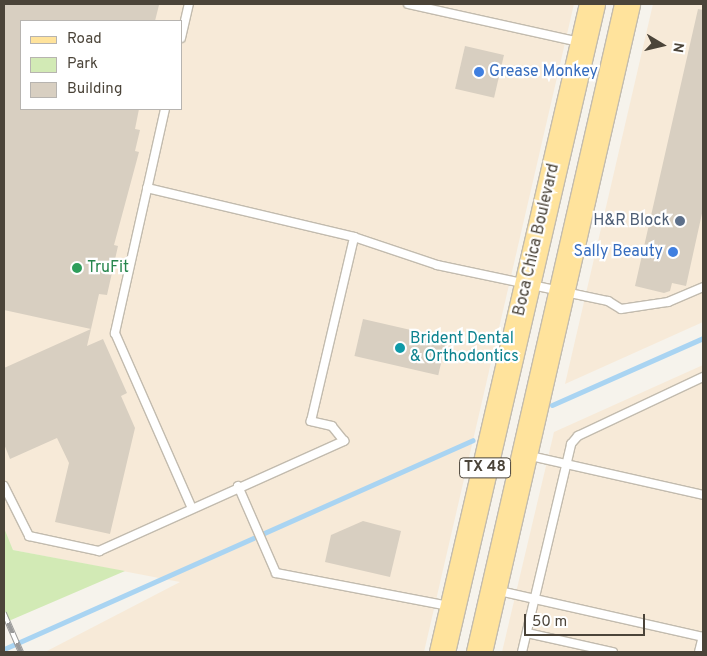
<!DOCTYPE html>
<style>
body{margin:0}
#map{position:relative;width:707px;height:656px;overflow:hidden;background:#f6f3ec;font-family:Overpass,sans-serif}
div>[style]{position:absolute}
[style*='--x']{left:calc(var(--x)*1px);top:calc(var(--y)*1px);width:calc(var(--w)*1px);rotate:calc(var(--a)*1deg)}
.commercial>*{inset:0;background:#f7ead8}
.green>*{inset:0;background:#d2eab5}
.stream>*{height:5px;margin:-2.5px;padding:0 2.5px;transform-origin:2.5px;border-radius:2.5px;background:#a9d4f2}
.building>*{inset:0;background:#d8cfc1;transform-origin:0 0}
.roads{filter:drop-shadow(1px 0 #c2bbae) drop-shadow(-1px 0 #c2bbae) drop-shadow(0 1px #c2bbae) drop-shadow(0 -1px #c2bbae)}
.lane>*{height:8px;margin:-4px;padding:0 4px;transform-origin:4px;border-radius:4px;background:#fff}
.primary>*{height:25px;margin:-12.5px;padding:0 12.5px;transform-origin:12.5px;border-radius:12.5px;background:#ffe39c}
.rail>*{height:5.5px;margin-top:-2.75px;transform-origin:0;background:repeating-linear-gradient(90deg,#fff 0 11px,#9a9a9a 0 22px);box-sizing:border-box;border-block:1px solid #9a9a9a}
.dots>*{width:14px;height:14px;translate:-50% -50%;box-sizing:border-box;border:2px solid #fff;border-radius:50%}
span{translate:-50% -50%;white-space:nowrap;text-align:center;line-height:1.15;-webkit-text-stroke:4.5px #fff;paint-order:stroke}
.shield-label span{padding:1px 4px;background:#fff;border:1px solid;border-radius:4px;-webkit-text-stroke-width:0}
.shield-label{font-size:15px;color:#4b4439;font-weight:700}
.shop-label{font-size:16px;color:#366cbe}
.left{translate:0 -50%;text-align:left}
.right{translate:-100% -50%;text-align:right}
.service-label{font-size:16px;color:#4e5e75}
.street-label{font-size:16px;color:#4b4439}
.leisure-label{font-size:16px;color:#27864d}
.culture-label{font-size:16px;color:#0d838f}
.frame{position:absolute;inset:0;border:5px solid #4b4439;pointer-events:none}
.legend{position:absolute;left:20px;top:20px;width:162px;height:90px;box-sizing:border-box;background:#fff;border:1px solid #b7b4b0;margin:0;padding:6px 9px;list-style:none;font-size:15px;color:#4b4439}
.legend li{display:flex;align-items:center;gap:10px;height:25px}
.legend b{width:25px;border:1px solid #b7b4b0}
.north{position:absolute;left:637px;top:20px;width:50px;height:50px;-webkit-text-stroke:4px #fff;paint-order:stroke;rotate:99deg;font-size:14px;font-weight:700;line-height:20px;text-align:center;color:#4b4439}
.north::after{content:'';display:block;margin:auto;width:18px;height:22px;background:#4b4439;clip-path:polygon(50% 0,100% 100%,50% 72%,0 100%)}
.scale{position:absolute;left:524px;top:614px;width:121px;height:22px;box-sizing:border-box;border:2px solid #4b4439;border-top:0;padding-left:6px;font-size:15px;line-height:18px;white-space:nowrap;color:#4b4439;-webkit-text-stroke:4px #fff;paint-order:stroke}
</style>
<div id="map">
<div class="commercial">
<div style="clip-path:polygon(evenodd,4px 4px,574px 4px,424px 652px,45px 652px,180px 582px,13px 550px,4px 530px,4px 4px,21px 21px,181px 21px,181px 109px,21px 109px,21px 21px)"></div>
<div style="clip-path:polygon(653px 4px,703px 4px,703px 322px,565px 384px)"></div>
<div style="clip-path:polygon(703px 365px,703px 652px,502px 652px,554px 432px)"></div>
</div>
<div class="green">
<div style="clip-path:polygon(4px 528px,13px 550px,125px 571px,4px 623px)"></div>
</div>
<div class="stream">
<div style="--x:552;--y:405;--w:165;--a:-23.9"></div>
<div style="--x:4;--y:649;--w:513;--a:-24.02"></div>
</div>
<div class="building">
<div style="clip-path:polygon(4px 4px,159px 5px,155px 21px,21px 21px,21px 109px,139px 109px,135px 129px,140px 130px,135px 151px,139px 152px,114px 245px,118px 246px,107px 295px,99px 294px,91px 329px,4px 310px)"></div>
<div style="clip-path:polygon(698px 9px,703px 10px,703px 209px,686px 286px,672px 283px,670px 291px,664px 293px,635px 286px)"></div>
<div style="left:465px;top:46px;width:40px;height:44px;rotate:13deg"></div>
<div style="left:363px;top:319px;width:86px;height:38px;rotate:13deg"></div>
<div style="clip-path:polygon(91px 329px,87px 346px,103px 339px,127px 393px,121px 396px,135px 428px,110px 534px,55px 522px,69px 463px,57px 438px,10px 459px,4px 444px,4px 368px)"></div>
<div style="clip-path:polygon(363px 521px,401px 531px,390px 577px,325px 562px,331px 535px)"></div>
</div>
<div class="roads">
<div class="lane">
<div style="--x:408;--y:4;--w:175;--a:12.5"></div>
<div style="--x:181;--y:38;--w:35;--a:-77"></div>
<div style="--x:165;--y:109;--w:230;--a:102.6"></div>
<div style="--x:115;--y:333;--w:189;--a:66.3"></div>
<div style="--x:147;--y:188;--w:213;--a:13.3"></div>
<div style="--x:354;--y:237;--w:88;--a:18.6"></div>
<div style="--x:437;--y:265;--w:175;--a:11.9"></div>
<div style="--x:608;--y:301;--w:15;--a:32"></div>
<div style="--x:621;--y:309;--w:48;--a:-8.5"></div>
<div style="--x:668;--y:302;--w:38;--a:-23"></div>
<div style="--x:526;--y:455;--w:181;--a:12.7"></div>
<div style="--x:4;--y:486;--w:56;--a:63.4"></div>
<div style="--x:29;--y:536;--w:72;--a:12.1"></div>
<div style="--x:99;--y:551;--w:269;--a:-24.2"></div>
<div style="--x:344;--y:441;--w:19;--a:-129"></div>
<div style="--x:332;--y:426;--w:22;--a:-167"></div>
<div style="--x:311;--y:421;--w:189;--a:-76.8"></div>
<div style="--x:238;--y:486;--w:95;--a:66.4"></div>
<div style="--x:276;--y:573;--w:176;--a:10.8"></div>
<div style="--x:495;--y:590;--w:213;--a:12.7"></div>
<div style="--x:527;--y:633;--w:88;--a:12.5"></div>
<div style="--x:522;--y:652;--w:214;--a:-76.7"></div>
<div style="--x:571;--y:444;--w:11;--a:-49"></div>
<div style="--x:578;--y:436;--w:138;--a:-25.3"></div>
<div style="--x:699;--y:652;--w:16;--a:-76"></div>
</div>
<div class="primary">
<div style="--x:442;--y:652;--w:665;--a:-76.97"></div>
<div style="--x:479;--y:652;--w:665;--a:-77.13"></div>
</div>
</div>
<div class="rail">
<div style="--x:4;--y:613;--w:43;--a:66.4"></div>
</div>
<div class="dots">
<div style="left:479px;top:72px;background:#3f7fe0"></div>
<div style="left:680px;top:221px;background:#5c6f8a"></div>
<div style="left:673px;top:252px;background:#3f7fe0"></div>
<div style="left:77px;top:268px;background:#2e9e5b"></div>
<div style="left:400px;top:348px;background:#0f9aa8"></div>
</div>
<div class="shield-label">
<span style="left:485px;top:468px">TX 48</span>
</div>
<div class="shop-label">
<span class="left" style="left:489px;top:72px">Grease Monkey</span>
<span class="right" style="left:663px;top:252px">Sally Beauty</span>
</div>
<div class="service-label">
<span class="right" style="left:670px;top:221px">H&amp;R Block</span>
</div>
<div class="street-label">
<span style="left:537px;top:240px;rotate:-77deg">Boca Chica Boulevard</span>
</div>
<div class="leisure-label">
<span class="left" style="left:87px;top:268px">TruFit</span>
</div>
<div class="culture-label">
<span class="left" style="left:410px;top:348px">Brident Dental<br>&amp; Orthodontics</span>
</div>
<div class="frame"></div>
<ul class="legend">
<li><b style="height:6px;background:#ffe39c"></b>Road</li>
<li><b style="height:14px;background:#d2eab5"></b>Park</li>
<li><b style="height:14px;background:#d8cfc1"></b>Building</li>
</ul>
<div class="north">N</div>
<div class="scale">50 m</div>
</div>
